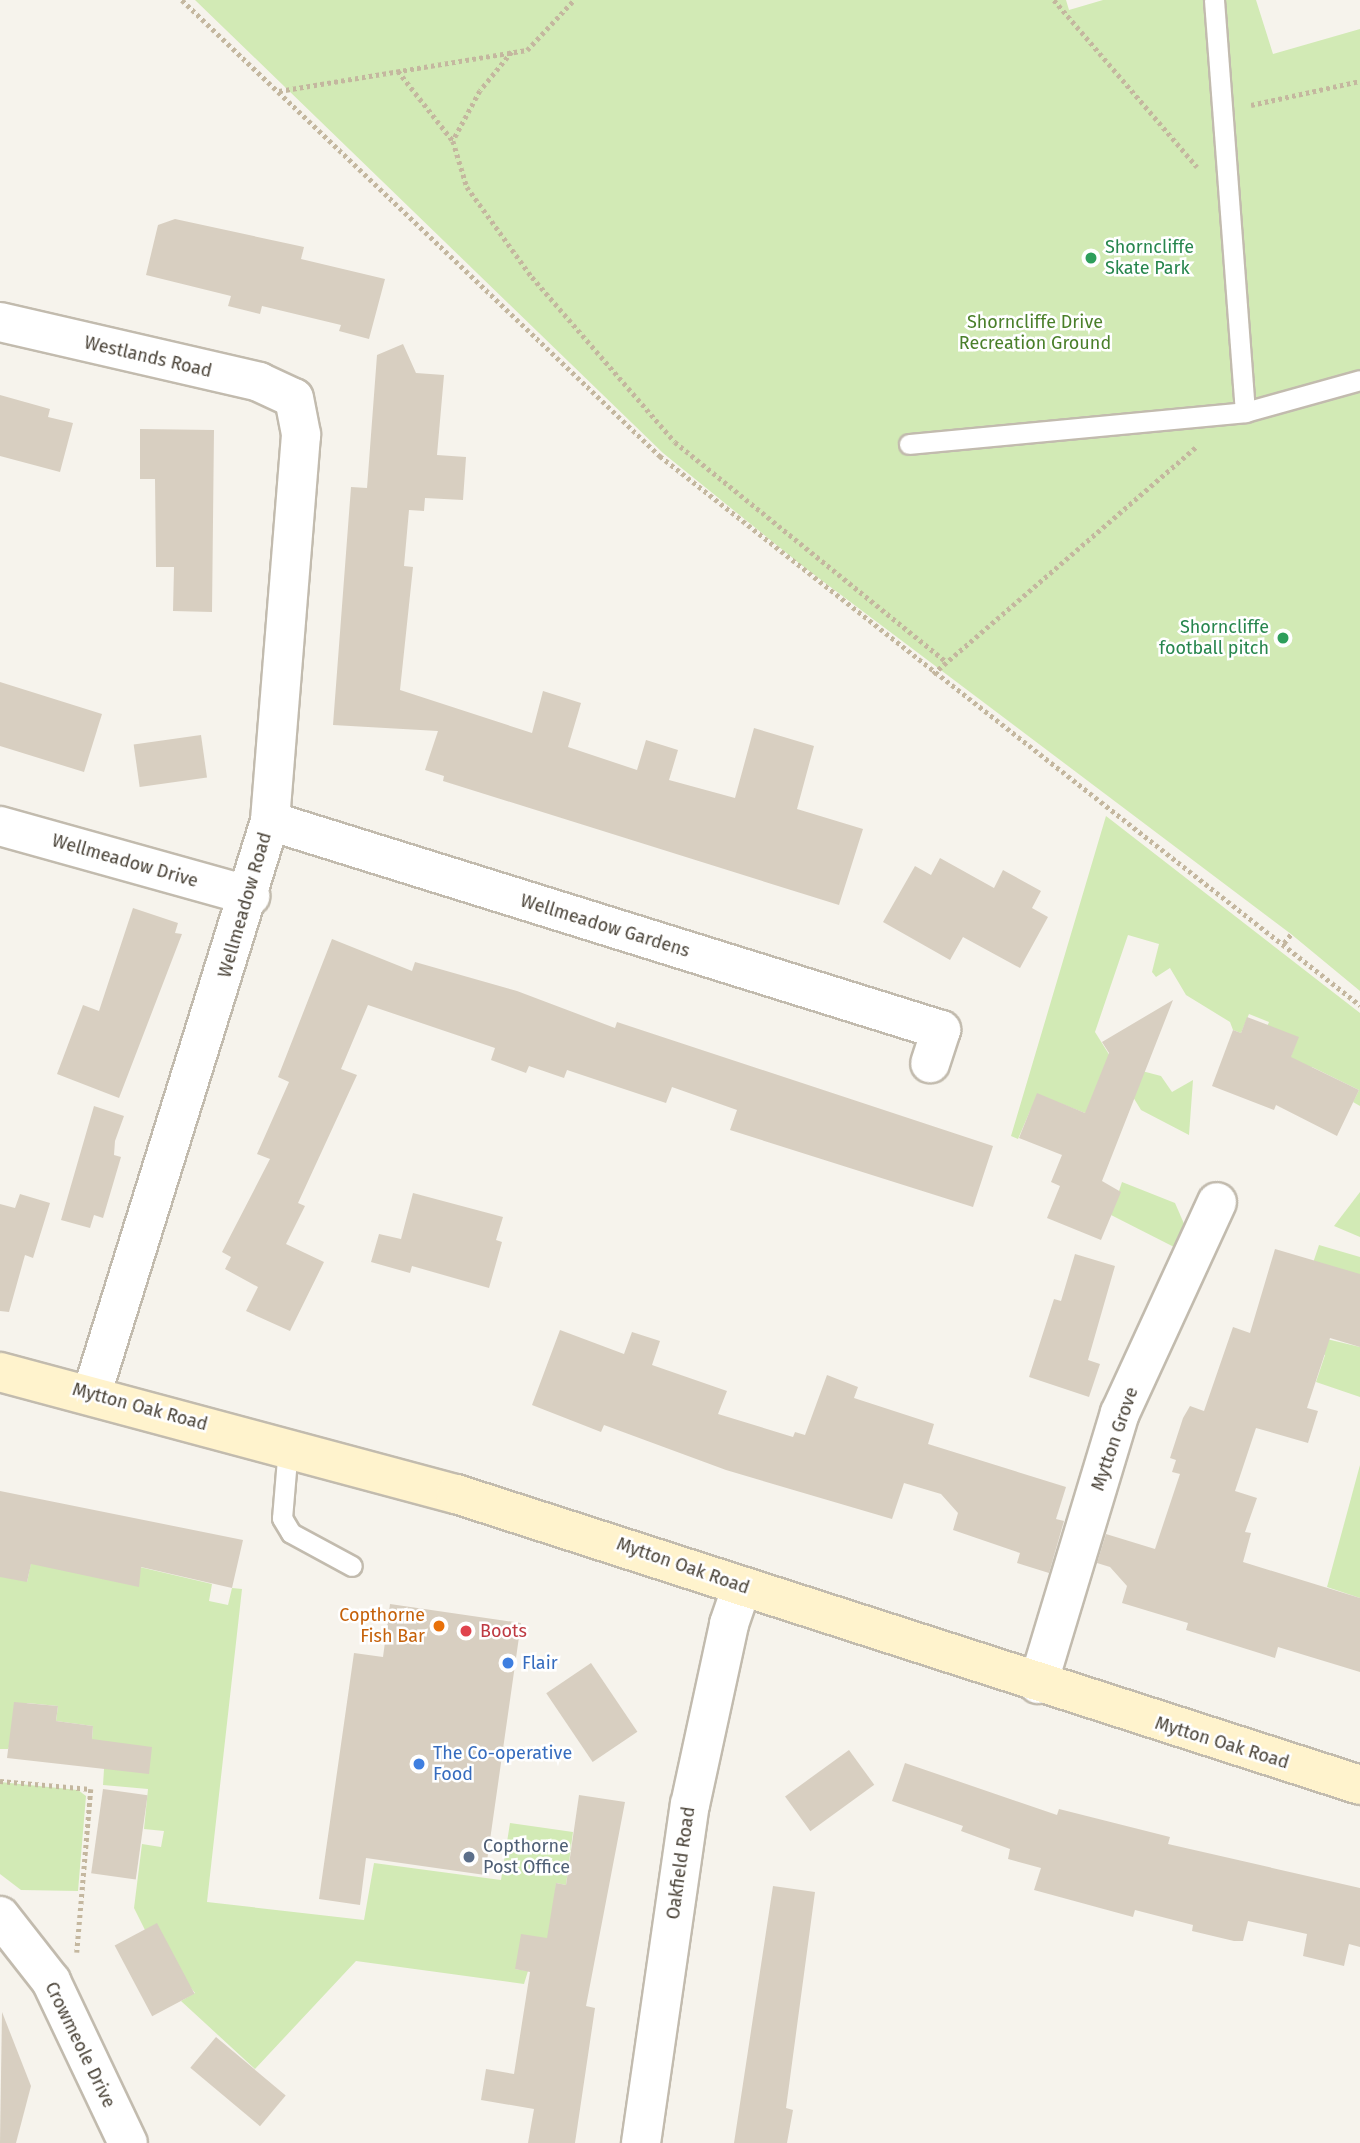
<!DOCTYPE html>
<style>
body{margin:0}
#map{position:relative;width:1360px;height:2143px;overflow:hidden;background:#f6f3ec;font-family:"Fira Sans",sans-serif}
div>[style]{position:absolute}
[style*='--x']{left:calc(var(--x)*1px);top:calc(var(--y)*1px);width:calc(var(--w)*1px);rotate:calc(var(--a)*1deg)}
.green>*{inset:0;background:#d2eab5}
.building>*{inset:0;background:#d8cfc1;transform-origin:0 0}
.path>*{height:4.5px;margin-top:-2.25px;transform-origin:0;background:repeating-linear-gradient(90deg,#c4b79f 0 3.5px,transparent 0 7px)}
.roads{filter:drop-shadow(2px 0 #c2bbae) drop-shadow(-2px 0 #c2bbae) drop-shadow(0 2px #c2bbae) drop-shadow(0 -2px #c2bbae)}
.service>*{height:19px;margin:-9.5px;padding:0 9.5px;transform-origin:9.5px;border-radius:9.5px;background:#fff}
.minor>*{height:38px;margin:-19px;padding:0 19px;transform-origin:19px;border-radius:19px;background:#fff}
.secondary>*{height:38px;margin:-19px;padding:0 19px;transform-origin:19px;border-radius:19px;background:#fff3cd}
.dots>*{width:19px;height:19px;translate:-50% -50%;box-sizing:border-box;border:4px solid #fff;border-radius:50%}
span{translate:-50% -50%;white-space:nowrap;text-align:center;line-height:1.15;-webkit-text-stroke:5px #fff;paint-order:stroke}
.leisure-label{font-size:18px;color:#27864d}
.left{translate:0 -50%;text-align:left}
.right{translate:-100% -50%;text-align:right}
.park-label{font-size:18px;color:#4a7f2a}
.street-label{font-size:18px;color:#4b4439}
.food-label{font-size:18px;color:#c56008}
.health-label{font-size:18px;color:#be3a42}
.shop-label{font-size:18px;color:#366cbe}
.service-label{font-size:18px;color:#4e5e75}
</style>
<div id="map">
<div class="green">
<div style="clip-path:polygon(195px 0,1066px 0,1069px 10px,1103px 0,1256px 0,1273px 54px,1360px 29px,1360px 991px,1291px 934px,800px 564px,663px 453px)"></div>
<div style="clip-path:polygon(1106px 816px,1360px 1013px,1360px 1106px,1353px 1102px,1359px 1090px,1312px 1067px,1284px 1075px,1298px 1037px,1261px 1041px,1269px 1022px,1249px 1014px,1241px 1033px,1233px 1030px,1230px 1022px,1186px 995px,1170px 968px,1156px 977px,1152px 972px,1159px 944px,1128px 935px,1095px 1032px,1125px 1080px,1142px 1071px,1161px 1076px,1172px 1092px,1193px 1080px,1189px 1135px,1141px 1110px,1130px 1092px,1085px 1113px,1057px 1102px,1030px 1111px,1018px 1139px,1011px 1136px)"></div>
<div style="clip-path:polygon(1122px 1182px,1175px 1203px,1185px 1226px,1174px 1247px,1111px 1215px)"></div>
<div style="clip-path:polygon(1360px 1192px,1360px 1237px,1334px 1226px)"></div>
<div style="clip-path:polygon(1319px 1245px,1360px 1257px,1360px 1331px,1312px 1266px)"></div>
<div style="clip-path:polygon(1310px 1335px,1360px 1347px,1360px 1397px,1316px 1382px,1325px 1355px,1306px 1348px)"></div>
<div style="clip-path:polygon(1360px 1465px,1360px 1598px,1327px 1587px)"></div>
<div style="clip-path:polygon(0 1555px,27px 1582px,31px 1563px,131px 1565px,212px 1584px,209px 1601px,228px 1605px,232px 1588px,242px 1589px,207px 1902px,364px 1920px,374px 1863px,501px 1880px,510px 1823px,573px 1832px,566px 1885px,556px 1883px,554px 1940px,515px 1969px,528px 1971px,524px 1984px,356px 1961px,255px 2069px,181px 2001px,195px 1993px,145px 1930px,134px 1908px,142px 1844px,161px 1847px,164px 1831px,144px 1829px,148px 1789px,103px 1785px,105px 1753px,92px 1739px,93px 1726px,56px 1721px,58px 1706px,27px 1703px,8px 1749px,0 1749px)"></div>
<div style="clip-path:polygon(0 1782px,78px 1790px,86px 1796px,78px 1891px,21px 1890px,0 1874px)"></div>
</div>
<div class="building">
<div style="clip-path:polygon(175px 219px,304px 247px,301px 259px,385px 279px,369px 339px,339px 331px,341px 325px,262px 306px,260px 314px,228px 306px,231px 296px,146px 275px,158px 225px)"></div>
<div style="clip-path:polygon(403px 344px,416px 373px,444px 375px,437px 455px,466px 457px,463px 500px,425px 498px,424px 511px,409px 510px,404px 566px,413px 567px,400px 690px,532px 733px,543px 691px,581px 703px,568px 747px,637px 770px,646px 740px,678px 750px,669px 780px,735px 798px,754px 728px,814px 746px,797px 809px,863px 829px,839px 905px,443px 781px,444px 776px,425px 770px,438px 731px,333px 725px,351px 487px,367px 488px,377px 355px)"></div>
<div style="clip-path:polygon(0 395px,50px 409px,48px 417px,73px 423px,60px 472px,0 456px)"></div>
<div style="clip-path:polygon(140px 429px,214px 430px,212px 612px,173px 611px,174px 567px,156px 567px,155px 479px,140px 479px)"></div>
<div style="clip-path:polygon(0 682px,102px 714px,84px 772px,0 746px)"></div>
<div style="left:201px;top:735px;width:43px;height:68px;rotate:82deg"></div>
<div style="clip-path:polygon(940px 858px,994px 888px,1003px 870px,1041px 891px,1032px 908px,1048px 917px,1020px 968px,963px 937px,950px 960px,883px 922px,915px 866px,931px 875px)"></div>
<div style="clip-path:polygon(133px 908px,178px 923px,175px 933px,182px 934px,119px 1098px,57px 1074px,83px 1005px,99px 1011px)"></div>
<div style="clip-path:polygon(332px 939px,412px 971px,415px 962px,517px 991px,615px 1028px,617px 1022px,993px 1146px,973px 1207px,730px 1130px,737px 1110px,672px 1087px,666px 1103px,567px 1070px,564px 1078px,529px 1066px,526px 1073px,491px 1060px,495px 1048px,368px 1005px,341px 1069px,357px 1075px,298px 1203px,305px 1206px,286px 1244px,324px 1262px,290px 1331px,246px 1311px,258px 1287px,225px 1269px,231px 1257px,222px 1252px,270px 1159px,257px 1154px,289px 1082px,278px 1077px)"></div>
<div style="clip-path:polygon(1173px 1000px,1102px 1181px,1121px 1192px,1101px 1240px,1047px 1218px,1060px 1186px,1051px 1182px,1062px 1155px,1019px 1138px,1037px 1093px,1085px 1113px,1109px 1053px,1102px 1042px)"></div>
<div style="clip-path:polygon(1247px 1017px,1299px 1037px,1291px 1057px,1359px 1090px,1337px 1136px,1276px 1105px,1274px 1110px,1212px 1086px,1233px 1030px,1241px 1033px)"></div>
<div style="clip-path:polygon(94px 1106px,124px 1116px,115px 1141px,114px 1155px,121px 1157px,103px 1218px,94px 1215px,90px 1228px,61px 1220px)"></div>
<div style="clip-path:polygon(413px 1193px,503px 1217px,496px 1240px,502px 1242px,489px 1288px,412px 1266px,410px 1273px,371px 1262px,379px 1234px,401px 1239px)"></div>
<div style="clip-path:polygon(20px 1194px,50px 1203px,33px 1258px,25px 1255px,9px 1312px,0 1311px,0 1204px,15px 1208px)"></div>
<div style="clip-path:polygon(1275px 1249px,1360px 1274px,1360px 1347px,1330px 1338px,1307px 1408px,1318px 1411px,1308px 1443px,1256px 1428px,1235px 1491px,1257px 1498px,1245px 1532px,1251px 1533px,1243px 1562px,1360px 1598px,1360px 1672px,1278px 1647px,1275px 1658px,1186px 1630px,1188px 1623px,1122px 1603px,1127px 1586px,1110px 1567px,1097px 1563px,1106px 1534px,1155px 1549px,1180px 1474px,1172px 1472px,1176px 1460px,1170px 1458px,1183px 1418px,1190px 1406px,1204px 1411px,1233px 1327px,1250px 1333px)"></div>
<div style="clip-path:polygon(1075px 1254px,1115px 1266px,1088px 1360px,1100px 1364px,1089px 1397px,1029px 1377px,1054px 1299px,1061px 1301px)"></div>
<div style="clip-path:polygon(560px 1330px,624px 1354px,632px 1332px,660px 1341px,652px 1365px,727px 1391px,718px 1414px,793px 1437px,795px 1432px,805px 1435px,827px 1375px,858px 1387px,854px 1398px,934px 1424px,928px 1444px,1066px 1487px,1056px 1519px,1064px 1521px,1049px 1573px,1017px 1563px,1020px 1553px,953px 1530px,958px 1513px,941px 1494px,904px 1483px,892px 1519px,726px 1470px,604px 1425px,601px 1432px,532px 1405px)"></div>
<div style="clip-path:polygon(0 1491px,243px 1540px,232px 1588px,141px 1567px,139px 1587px,31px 1564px,27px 1582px,0 1577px)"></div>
<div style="clip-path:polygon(390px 1604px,521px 1623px,485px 1875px,366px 1858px,360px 1905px,319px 1899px,354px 1653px,383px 1657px)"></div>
<div style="left:591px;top:1663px;width:83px;height:54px;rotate:56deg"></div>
<div style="clip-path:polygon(14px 1702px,58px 1706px,56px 1721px,93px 1726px,92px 1739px,152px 1747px,149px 1774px,7px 1758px)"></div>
<div style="left:849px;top:1750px;width:43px;height:79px;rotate:54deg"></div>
<div style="clip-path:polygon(905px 1763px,1057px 1815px,1059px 1809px,1170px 1837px,1168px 1844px,1360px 1888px,1360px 1947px,1349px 1944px,1344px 1966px,1303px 1956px,1307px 1934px,1248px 1921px,1243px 1941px,1234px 1941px,1192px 1931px,1193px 1925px,1135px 1910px,1133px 1917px,1034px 1890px,1041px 1868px,1008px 1859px,1010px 1849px,961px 1831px,963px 1826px,892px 1801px)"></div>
<div style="left:103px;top:1789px;width:45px;height:85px;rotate:8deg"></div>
<div style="clip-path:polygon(579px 1795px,625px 1802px,586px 2006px,595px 2008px,575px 2143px,528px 2143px,534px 2109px,481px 2100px,486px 2069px,514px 2074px,530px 1972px,515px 1969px,521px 1934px,547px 1938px,556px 1883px,566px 1885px)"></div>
<div style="clip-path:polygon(773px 1886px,815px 1892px,786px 2108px,793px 2110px,787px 2143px,734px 2143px)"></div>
<div style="left:157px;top:1923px;width:80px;height:48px;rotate:62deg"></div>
<div style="clip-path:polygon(2px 2012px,31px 2086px,16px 2143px,0 2143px)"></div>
<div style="left:216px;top:2037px;width:91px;height:40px;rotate:40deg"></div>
</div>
<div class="path">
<div style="--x:182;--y:0;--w:661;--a:43.65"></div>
<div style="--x:660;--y:456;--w:890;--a:38.11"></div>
<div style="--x:1054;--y:0;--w:220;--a:49.4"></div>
<div style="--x:512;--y:52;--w:50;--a:129.4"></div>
<div style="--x:480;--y:91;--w:57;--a:118.4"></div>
<div style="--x:453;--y:141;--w:48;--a:73.1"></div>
<div style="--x:467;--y:187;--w:111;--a:54.2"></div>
<div style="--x:532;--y:277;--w:218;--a:49.1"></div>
<div style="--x:675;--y:442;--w:350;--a:39"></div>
<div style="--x:398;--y:71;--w:89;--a:51.8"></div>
<div style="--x:279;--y:91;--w:251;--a:-9.4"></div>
<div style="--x:527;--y:50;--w:69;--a:-46.8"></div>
<div style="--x:1251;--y:105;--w:112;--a:-12.4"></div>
<div style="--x:933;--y:674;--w:349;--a:-40.8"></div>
<div style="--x:1284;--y:943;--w:11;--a:-52"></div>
<div style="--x:0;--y:1781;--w:91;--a:5"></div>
<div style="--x:91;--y:1789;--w:164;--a:94.9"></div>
</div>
<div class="roads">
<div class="service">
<div style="--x:1214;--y:0;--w:413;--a:85.7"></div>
<div style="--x:909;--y:444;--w:338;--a:-5.4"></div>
<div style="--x:1245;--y:412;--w:119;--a:-15.5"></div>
<div style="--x:288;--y:1447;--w:71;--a:94.8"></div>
<div style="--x:282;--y:1518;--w:17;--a:59"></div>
<div style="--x:291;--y:1533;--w:69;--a:28.4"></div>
</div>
<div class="minor">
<div style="--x:0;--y:322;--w:266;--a:13"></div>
<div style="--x:259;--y:382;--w:38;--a:25"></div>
<div style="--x:294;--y:398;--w:38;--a:79"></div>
<div style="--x:301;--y:435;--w:387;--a:94.6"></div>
<div style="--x:270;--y:821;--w:599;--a:107.29"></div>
<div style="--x:270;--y:821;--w:703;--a:17.3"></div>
<div style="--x:941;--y:1030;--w:35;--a:108"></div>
<div style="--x:0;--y:826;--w:260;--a:15.6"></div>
<div style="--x:1038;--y:1684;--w:283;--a:-73.2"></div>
<div style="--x:1120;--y:1413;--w:232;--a:-65.3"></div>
<div style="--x:0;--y:1916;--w:83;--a:51.9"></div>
<div style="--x:51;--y:1981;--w:179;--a:64.6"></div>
<div style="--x:641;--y:2143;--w:342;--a:-81.8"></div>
<div style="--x:690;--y:1805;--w:185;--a:-77.8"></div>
<div style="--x:729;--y:1624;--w:40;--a:-71.1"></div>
</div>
<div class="secondary">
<div style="--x:0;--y:1372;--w:472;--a:15"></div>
<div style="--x:456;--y:1494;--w:950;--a:17.84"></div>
</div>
</div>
<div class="dots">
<div style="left:1091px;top:258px;background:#2e9e5b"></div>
<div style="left:1283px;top:638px;background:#2e9e5b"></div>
<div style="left:439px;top:1626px;background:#e8710a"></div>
<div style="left:466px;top:1631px;background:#e0444e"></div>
<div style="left:508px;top:1663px;background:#3f7fe0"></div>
<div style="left:419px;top:1764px;background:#3f7fe0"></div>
<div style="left:469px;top:1857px;background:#5c6f8a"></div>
</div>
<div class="leisure-label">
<span class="left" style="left:1105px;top:258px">Shorncliffe<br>Skate Park</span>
<span class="right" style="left:1269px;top:638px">Shorncliffe<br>football pitch</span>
</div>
<div class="park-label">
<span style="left:1035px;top:333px">Shorncliffe Drive<br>Recreation Ground</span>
</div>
<div class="street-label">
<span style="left:148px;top:357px;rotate:13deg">Westlands Road</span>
<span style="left:125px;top:861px;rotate:16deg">Wellmeadow Drive</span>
<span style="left:245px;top:905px;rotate:-74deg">Wellmeadow Road</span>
<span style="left:605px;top:926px;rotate:17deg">Wellmeadow Gardens</span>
<span style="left:140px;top:1407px;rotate:15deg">Mytton Oak Road</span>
<span style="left:1115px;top:1439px;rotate:-71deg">Mytton Grove</span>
<span style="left:683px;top:1566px;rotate:19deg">Mytton Oak Road</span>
<span style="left:1222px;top:1743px;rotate:17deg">Mytton Oak Road</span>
<span style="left:681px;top:1863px;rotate:-82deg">Oakfield Road</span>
<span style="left:80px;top:2045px;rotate:64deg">Crowmeole Drive</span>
</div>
<div class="food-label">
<span class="right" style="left:425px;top:1626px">Copthorne<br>Fish Bar</span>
</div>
<div class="health-label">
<span class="left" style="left:480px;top:1631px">Boots</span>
</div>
<div class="shop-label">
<span class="left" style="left:522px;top:1663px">Flair</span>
<span class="left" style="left:433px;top:1764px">The Co-operative<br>Food</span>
</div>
<div class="service-label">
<span class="left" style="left:483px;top:1857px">Copthorne<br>Post Office</span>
</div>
</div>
